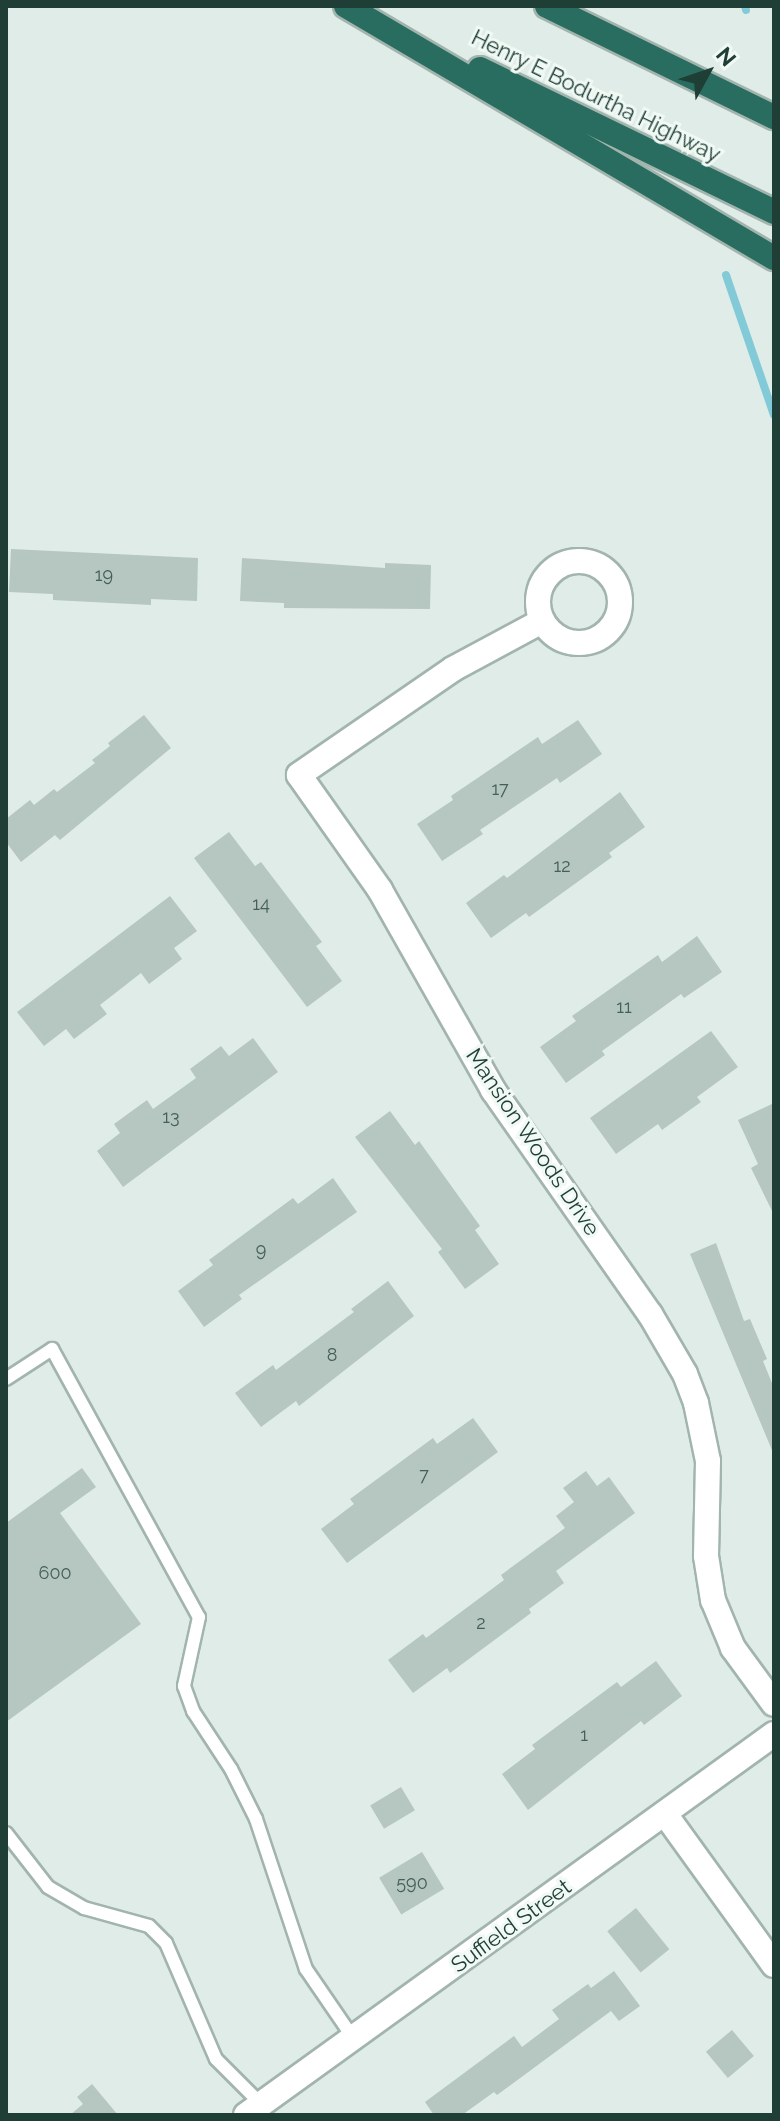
<!DOCTYPE html>
<style>
body{margin:0}
#map{position:relative;width:780px;height:2121px;overflow:hidden;background:#e0ece7;font-family:Raleway,sans-serif}
div>[style]{position:absolute}
[style*='--x']{left:calc(var(--x)*1px);top:calc(var(--y)*1px);width:calc(var(--w)*1px);rotate:calc(var(--a)*1deg)}
.stream>*{height:8px;margin:-4px;padding:0 4px;transform-origin:4px;border-radius:4px;background:#82cad7}
.building>*{inset:0;background:#b5c7c0;transform-origin:0 0}
.roads{filter:drop-shadow(2px 0 #a2b4ae) drop-shadow(-2px 0 #a2b4ae) drop-shadow(0 2px #a2b4ae) drop-shadow(0 -2px #a2b4ae)}
.service>*{height:12px;margin:-6px;padding:0 6px;transform-origin:6px;border-radius:6px;background:#fff}
.minor>*{height:24px;margin:-12px;padding:0 12px;transform-origin:12px;border-radius:12px;background:#fff}
.minor>.ring{margin:-12px;padding:0;box-sizing:content-box;background:none;border:24px solid #fff;border-radius:50%}
.secondary>*{height:24px;margin:-12px;padding:0 12px;transform-origin:12px;border-radius:12px;background:#fff}
.motorway>*{height:24px;margin:-12px;padding:0 12px;transform-origin:12px;border-radius:12px;background:#286d5f}
span{translate:-50% -50%;white-space:nowrap;text-align:center;line-height:1.15;-webkit-text-stroke:6px #f0f9f4;paint-order:stroke}
.number-label{font-size:18px;color:#446058}
.number-label span{-webkit-text-stroke-width:0}
.street-label{font-size:22px;color:#1f3e36}
.frame{position:absolute;inset:0;border:8px solid #1f3e36;pointer-events:none}
.north{position:absolute;left:668px;top:32px;width:80px;height:80px;-webkit-text-stroke:6px #f0f9f4;paint-order:stroke;rotate:50deg;font-size:22px;font-weight:700;line-height:32px;text-align:center;color:#1f3e36}
.north::after{content:'';display:block;margin:auto;width:28px;height:36px;background:#1f3e36;clip-path:polygon(50% 0,100% 100%,50% 72%,0 100%)}
</style>
<div id="map">
<div class="stream">
<div style="--x:745;--y:6;--w:4;--a:76"></div>
<div style="--x:726;--y:275;--w:148;--a:71.1"></div>
</div>
<div class="building">
<div style="clip-path:polygon(11px 549px,198px 558px,197px 601px,151px 599px,151px 605px,53px 600px,53px 594px,9px 592px)"></div>
<div style="clip-path:polygon(242px 558px,385px 568px,385px 563px,431px 565px,430px 609px,284px 608px,284px 603px,240px 601px)"></div>
<div style="clip-path:polygon(144px 715px,171px 748px,60px 840px,55px 835px,21px 862px,6px 842px,6px 819px,30px 800px,34px 805px,54px 789px,57px 792px,95px 763px,92px 760px,110px 746px,108px 743px)"></div>
<div style="clip-path:polygon(578px 720px,602px 754px,560px 783px,557px 778px,480px 830px,483px 834px,442px 861px,417px 824px,453px 800px,451px 796px,538px 737px,542px 744px)"></div>
<div style="clip-path:polygon(620px 792px,645px 827px,609px 853px,612px 857px,529px 917px,526px 913px,491px 938px,466px 903px,504px 875px,507px 878px)"></div>
<div style="clip-path:polygon(229px 832px,255px 866px,261px 862px,322px 942px,316px 946px,342px 981px,307px 1007px,194px 858px)"></div>
<div style="clip-path:polygon(170px 896px,197px 931px,174px 948px,182px 959px,149px 984px,141px 973px,100px 1005px,107px 1014px,74px 1039px,66px 1029px,44px 1046px,17px 1012px)"></div>
<div style="clip-path:polygon(697px 936px,722px 972px,684px 998px,681px 994px,602px 1051px,605px 1055px,566px 1083px,540px 1047px,576px 1021px,572px 1016px,658px 955px,662px 962px)"></div>
<div style="clip-path:polygon(711px 1031px,738px 1067px,697px 1097px,701px 1102px,662px 1130px,658px 1124px,616px 1154px,590px 1118px)"></div>
<div style="clip-path:polygon(253px 1038px,278px 1072px,123px 1187px,97px 1151px,120px 1133px,114px 1124px,147px 1100px,153px 1109px,196px 1078px,190px 1069px,221px 1046px,229px 1056px)"></div>
<div style="clip-path:polygon(774px 1103px,774px 1215px,751px 1168px,758px 1164px,738px 1120px)"></div>
<div style="clip-path:polygon(390px 1111px,415px 1145px,419px 1141px,480px 1226px,475px 1230px,499px 1264px,465px 1289px,438px 1252px,442px 1249px,355px 1137px)"></div>
<div style="clip-path:polygon(333px 1178px,357px 1212px,239px 1295px,242px 1299px,204px 1327px,178px 1291px,213px 1265px,209px 1260px,293px 1198px,298px 1204px)"></div>
<div style="clip-path:polygon(716px 1243px,744px 1321px,750px 1319px,767px 1359px,763px 1361px,774px 1388px,774px 1455px,690px 1254px)"></div>
<div style="clip-path:polygon(388px 1281px,414px 1316px,299px 1406px,296px 1401px,261px 1427px,235px 1393px,273px 1365px,276px 1370px,354px 1312px,351px 1309px)"></div>
<div style="clip-path:polygon(473px 1418px,498px 1452px,347px 1563px,321px 1529px,354px 1504px,350px 1499px,433px 1438px,437px 1444px)"></div>
<div style="clip-path:polygon(82px 1468px,96px 1487px,60px 1513px,141px 1624px,6px 1722px,6px 1523px)"></div>
<div style="clip-path:polygon(586px 1471px,597px 1486px,609px 1477px,635px 1513px,556px 1571px,564px 1583px,529px 1609px,531px 1613px,450px 1673px,447px 1668px,413px 1693px,388px 1660px,423px 1634px,426px 1638px,504px 1580px,501px 1575px,565px 1528px,556px 1516px,574px 1502px,563px 1488px)"></div>
<div style="clip-path:polygon(656px 1661px,682px 1696px,644px 1725px,641px 1721px,528px 1810px,502px 1774px,535px 1749px,532px 1745px,617px 1682px,621px 1687px)"></div>
<div style="left:401px;top:1787px;width:27px;height:36px;rotate:59deg"></div>
<div style="left:422px;top:1852px;width:43px;height:50px;rotate:59deg"></div>
<div style="left:636px;top:1908px;width:53px;height:37px;rotate:51deg"></div>
<div style="clip-path:polygon(614px 1971px,640px 2006px,619px 2021px,611px 2011px,497px 2095px,494px 2092px,462px 2115px,434px 2115px,425px 2102px,514px 2036px,522px 2047px,559px 2019px,552px 2010px,588px 1984px,591px 1988px)"></div>
<div style="left:732px;top:2030px;width:34px;height:34px;rotate:50deg"></div>
<div style="clip-path:polygon(92px 2084px,118px 2115px,70px 2115px,83px 2104px,77px 2097px)"></div>
</div>
<div class="roads">
<div class="service">
<div style="--x:6;--y:1379;--w:55;--a:-33.1"></div>
<div style="--x:52;--y:1349;--w:306;--a:61.3"></div>
<div style="--x:199;--y:1617;--w:71;--a:102.3"></div>
<div style="--x:184;--y:1686;--w:27;--a:70"></div>
<div style="--x:193;--y:1711;--w:69;--a:56.8"></div>
<div style="--x:231;--y:1769;--w:56;--a:63.4"></div>
<div style="--x:256;--y:1819;--w:158;--a:71.6"></div>
<div style="--x:306;--y:1969;--w:85;--a:55.6"></div>
<div style="--x:6;--y:1833;--w:68;--a:52.1"></div>
<div style="--x:48;--y:1887;--w:42;--a:30.3"></div>
<div style="--x:84;--y:1908;--w:67;--a:15.5"></div>
<div style="--x:149;--y:1926;--w:24;--a:45"></div>
<div style="--x:166;--y:1943;--w:126;--a:66.7"></div>
<div style="--x:216;--y:2059;--w:64;--a:45"></div>
</div>
<div class="minor">
<div class="ring" style="left:538px;top:561px;width:58px;height:58px"></div>
<div style="--x:542;--y:621;--w:101;--a:151.7"></div>
<div style="--x:453;--y:669;--w:187;--a:145.5"></div>
<div style="--x:299;--y:775;--w:141;--a:54.8"></div>
<div style="--x:380;--y:890;--w:230;--a:60.5"></div>
<div style="--x:493;--y:1090;--w:274;--a:55"></div>
<div style="--x:650;--y:1314;--w:69;--a:59.7"></div>
<div style="--x:685;--y:1374;--w:31;--a:69"></div>
<div style="--x:696;--y:1403;--w:59;--a:78.3"></div>
<div style="--x:708;--y:1461;--w:95;--a:91.2"></div>
<div style="--x:706;--y:1556;--w:45;--a:81"></div>
<div style="--x:713;--y:1600;--w:52;--a:67.4"></div>
<div style="--x:733;--y:1648;--w:69;--a:53.8"></div>
<div style="--x:665;--y:1814;--w:186;--a:54.2"></div>
</div>
<div class="secondary">
<div style="--x:246;--y:2115;--w:651;--a:-35.81"></div>
</div>
<div class="motorway">
<div style="--x:346;--y:6;--w:497;--a:30.5"></div>
<div style="--x:547;--y:6;--w:253;--a:26.1"></div>
<div style="--x:480;--y:69;--w:327;--a:25.9"></div>
</div>
</div>
<div class="number-label">
<span style="left:104px;top:575px">19</span>
<span style="left:500px;top:789px">17</span>
<span style="left:562px;top:866px">12</span>
<span style="left:261px;top:904px">14</span>
<span style="left:624px;top:1007px">11</span>
<span style="left:171px;top:1117px">13</span>
<span style="left:261px;top:1250px">9</span>
<span style="left:332px;top:1355px">8</span>
<span style="left:424px;top:1475px">7</span>
<span style="left:55px;top:1573px">600</span>
<span style="left:481px;top:1623px">2</span>
<span style="left:584px;top:1735px">1</span>
<span style="left:412px;top:1883px">590</span>
</div>
<div class="street-label">
<span style="left:596px;top:96px;rotate:26deg">Henry E Bodurtha Highway</span>
<span style="left:533px;top:1142px;rotate:56deg">Mansion Woods Drive</span>
<span style="left:511px;top:1926px;rotate:-36deg">Suffield Street</span>
</div>
<div class="frame"></div>
<div class="north">N</div>
</div>
